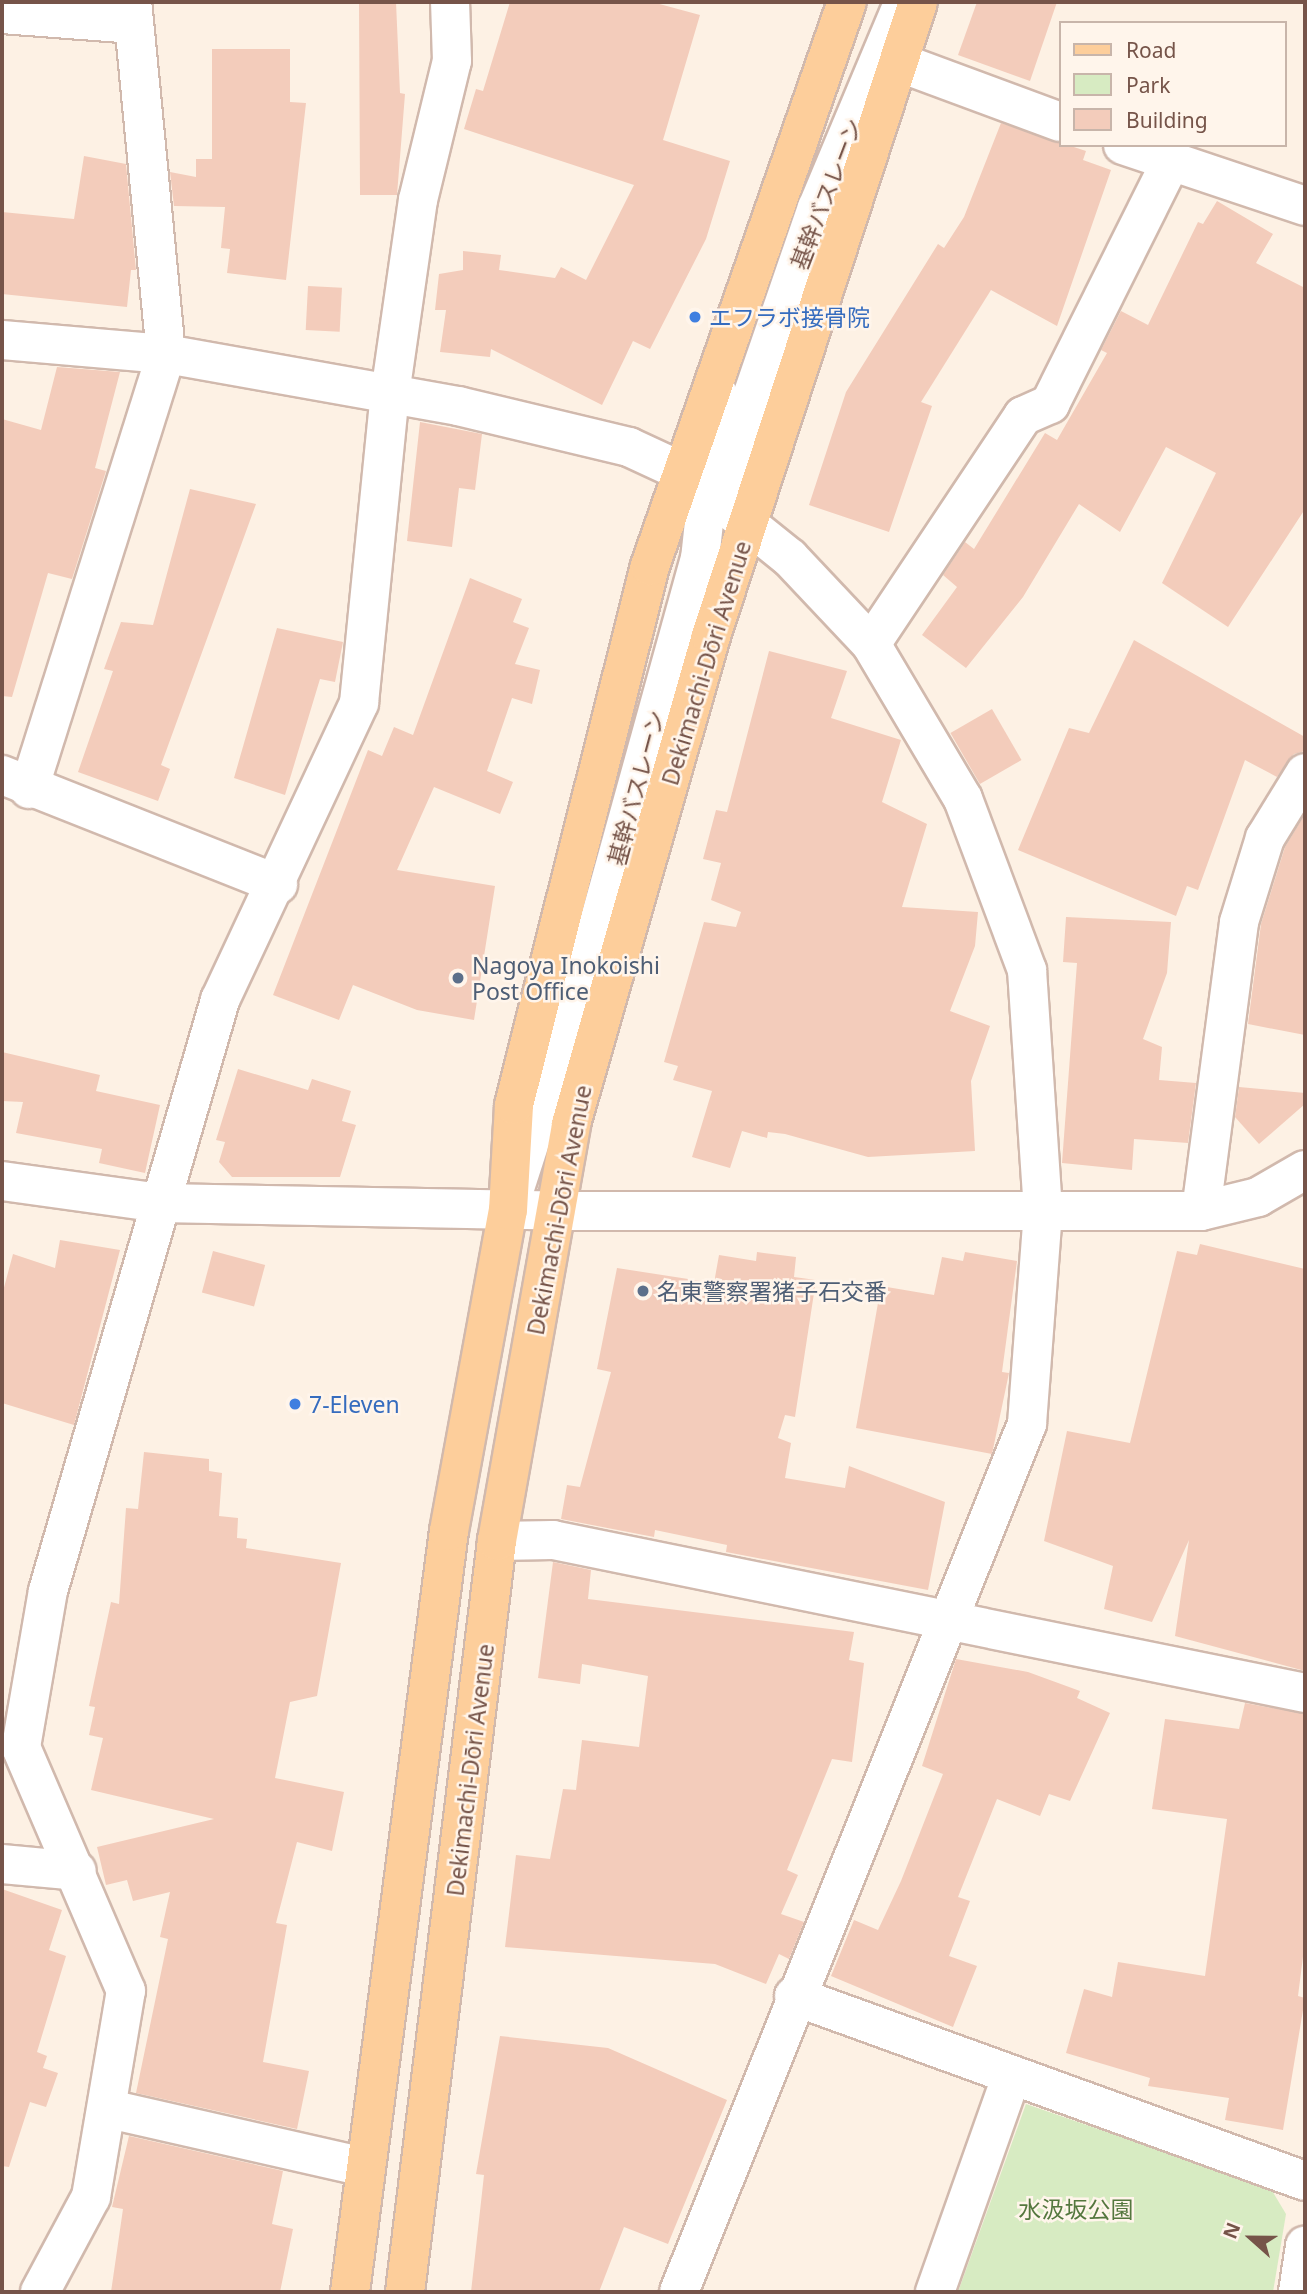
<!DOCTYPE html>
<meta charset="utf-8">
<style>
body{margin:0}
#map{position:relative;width:1307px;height:2294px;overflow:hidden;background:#fdf1e4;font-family:"Noto Sans","Noto Sans JP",sans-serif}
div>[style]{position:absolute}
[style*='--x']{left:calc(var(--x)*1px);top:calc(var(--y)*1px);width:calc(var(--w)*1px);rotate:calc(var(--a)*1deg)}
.green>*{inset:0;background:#d7ebc2}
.building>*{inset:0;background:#f3ccbb;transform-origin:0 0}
.roads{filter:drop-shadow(2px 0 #d1b9ad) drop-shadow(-2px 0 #d1b9ad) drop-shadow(0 2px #d1b9ad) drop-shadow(0 -2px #d1b9ad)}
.minor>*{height:38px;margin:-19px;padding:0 19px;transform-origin:19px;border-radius:19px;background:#fff}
.major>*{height:38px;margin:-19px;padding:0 19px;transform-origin:19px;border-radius:19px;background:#fdce9b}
.dots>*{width:19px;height:19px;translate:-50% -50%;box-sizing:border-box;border:4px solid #fff5eb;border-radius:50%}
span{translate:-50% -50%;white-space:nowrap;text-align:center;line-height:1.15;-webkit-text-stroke:5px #fff5eb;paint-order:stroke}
.street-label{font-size:23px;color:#765449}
.shop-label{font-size:23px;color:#366cbe}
.left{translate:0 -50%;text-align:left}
.service-label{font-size:23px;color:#4e5e75}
.park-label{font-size:23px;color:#54773e}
.frame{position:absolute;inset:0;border:4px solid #765449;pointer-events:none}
.legend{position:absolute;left:1059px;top:21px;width:228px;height:126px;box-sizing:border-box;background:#fff5eb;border:2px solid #c8b5aa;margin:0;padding:9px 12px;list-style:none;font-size:21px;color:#765449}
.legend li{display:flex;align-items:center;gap:14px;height:35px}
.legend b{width:35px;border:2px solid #c8b5aa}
.north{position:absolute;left:1216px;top:2203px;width:70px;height:70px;-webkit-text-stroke:5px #fff5eb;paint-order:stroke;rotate:291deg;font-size:19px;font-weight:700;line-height:28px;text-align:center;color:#765449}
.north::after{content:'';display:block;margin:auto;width:24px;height:32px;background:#765449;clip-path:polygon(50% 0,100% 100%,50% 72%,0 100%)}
</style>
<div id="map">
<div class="green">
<div style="clip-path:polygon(1026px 2104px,1271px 2189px,1286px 2214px,1273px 2292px,958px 2292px)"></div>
</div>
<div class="building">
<div style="clip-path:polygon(359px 2px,396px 2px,400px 93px,405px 94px,397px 195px,360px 195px)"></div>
<div style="clip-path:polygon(510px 2px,652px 2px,700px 15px,663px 140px,730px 161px,706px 239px,650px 349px,633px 341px,602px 405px,491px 349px,490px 357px,440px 352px,446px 310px,435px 310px,439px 274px,463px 270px,463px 251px,501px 255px,499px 270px,555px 278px,561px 267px,586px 280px,634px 185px,464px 129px,476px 89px,483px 91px)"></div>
<div style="clip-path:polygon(977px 2px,1057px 2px,1030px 81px,958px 55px)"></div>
<div style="clip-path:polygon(212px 49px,290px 49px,290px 102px,306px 103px,286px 280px,227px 273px,230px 249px,221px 248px,225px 207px,174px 206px,170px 172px,196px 177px,196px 159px,212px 159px)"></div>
<div style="clip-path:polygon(1001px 123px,1086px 151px,1083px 160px,1111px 170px,1057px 326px,991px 290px,921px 402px,932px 406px,889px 532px,809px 505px,846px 392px,938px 244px,944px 248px,964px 217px)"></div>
<div style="clip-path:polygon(84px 156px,126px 164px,136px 270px,131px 270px,127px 307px,2px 294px,2px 212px,74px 219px)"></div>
<div style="clip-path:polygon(1217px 201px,1273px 234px,1256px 263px,1305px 288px,1305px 509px,1228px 627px,1162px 583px,1216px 473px,1166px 447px,1120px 532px,1079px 504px,1023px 597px,966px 668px,922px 635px,957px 587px,943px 575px,965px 542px,974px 549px,1045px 433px,1057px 440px,1107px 353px,1101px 350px,1121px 311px,1148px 325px,1198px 222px,1203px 224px)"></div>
<div style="left:308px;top:286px;width:34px;height:44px;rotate:3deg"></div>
<div style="clip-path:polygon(57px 367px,120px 372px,95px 468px,106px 471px,72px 579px,48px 573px,12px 697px,2px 696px,2px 419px,41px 430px)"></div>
<div style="clip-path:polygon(420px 422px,482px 434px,475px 490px,459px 488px,452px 547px,407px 541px)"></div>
<div style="clip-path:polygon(190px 489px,256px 504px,161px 765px,170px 769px,158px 801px,78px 772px,113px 671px,104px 669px,121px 622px,153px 625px)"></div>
<div style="clip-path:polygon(470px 578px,522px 599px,513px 622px,529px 628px,515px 664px,540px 670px,532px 704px,512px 698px,487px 771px,513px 782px,500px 814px,434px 787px,397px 870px,495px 886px,474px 1020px,417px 1010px,353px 985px,339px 1020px,273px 995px,368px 750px,382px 756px,394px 727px,413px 735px)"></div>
<div style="clip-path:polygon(277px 628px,343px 642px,335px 682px,320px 679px,285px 795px,234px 778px)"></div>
<div style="clip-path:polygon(1134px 640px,1305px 737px,1305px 751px,1294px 754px,1277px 777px,1245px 760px,1198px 890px,1187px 886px,1176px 916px,1018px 850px,1069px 728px,1089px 733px)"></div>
<div style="clip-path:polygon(769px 651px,847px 671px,831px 718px,901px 740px,882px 802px,927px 824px,902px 907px,978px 912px,975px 946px,950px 1011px,990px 1026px,971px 1081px,975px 1151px,868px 1157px,785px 1134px,768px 1132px,767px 1138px,742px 1131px,730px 1168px,692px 1157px,712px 1091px,673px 1080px,678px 1066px,664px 1062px,704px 922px,736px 927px,741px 912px,711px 900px,721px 863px,703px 859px,716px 810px,727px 812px)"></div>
<div style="left:992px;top:709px;width:59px;height:48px;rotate:60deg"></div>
<div style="clip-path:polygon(1305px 814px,1305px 1035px,1248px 1024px,1261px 924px,1285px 847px)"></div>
<div style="clip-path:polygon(1066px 917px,1171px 922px,1167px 973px,1143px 1039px,1162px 1047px,1159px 1080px,1196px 1083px,1188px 1143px,1134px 1139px,1132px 1170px,1062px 1163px,1077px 963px,1063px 962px)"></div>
<div style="clip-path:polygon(2px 1052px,100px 1075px,96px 1091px,160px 1105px,145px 1173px,99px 1163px,102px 1149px,16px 1133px,23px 1102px,2px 1101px)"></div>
<div style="clip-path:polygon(238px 1069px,308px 1090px,312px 1079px,351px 1091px,342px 1121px,356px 1125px,340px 1177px,232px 1177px,219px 1162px,225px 1142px,216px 1140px)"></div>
<div style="clip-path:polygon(1239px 1087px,1305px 1093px,1305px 1104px,1259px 1144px,1235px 1117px)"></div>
<div style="clip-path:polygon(60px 1240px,120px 1250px,74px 1425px,2px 1403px,2px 1295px,13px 1254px,55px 1268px)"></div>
<div style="clip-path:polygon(1200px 1244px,1305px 1269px,1305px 1671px,1175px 1636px,1189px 1540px,1152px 1622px,1104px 1609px,1113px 1566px,1044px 1541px,1067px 1431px,1130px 1443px,1177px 1251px,1197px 1255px)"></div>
<div style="left:213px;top:1251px;width:54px;height:43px;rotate:15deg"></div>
<div style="clip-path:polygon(757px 1252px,796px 1257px,794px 1277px,816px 1280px,795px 1417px,785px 1415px,778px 1438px,791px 1443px,785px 1478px,845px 1488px,849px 1466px,945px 1502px,928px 1590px,726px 1552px,727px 1545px,655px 1530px,654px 1537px,561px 1519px,567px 1485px,580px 1487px,611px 1372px,597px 1369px,617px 1268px,714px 1283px,719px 1255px,756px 1261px)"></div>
<div style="clip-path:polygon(965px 1252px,1017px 1261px,1002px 1372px,1009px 1373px,992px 1454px,856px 1428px,881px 1286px,934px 1295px,942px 1257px,963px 1261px)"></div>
<div style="clip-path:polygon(144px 1452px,209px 1459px,209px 1471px,222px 1473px,219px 1516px,238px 1518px,237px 1538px,247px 1539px,246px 1548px,341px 1563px,317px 1696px,290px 1702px,275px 1778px,344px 1792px,332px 1851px,297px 1842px,276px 1923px,287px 1925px,263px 2062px,309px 2071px,297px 2129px,136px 2093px,168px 1939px,160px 1937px,170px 1892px,133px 1901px,127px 1880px,106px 1885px,97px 1847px,214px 1819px,91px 1790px,103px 1738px,89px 1735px,95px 1707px,89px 1706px,111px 1602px,119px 1604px,126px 1508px,138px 1509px)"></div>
<div style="clip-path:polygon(553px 1562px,591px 1570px,588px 1599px,854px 1632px,849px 1660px,864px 1663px,852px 1762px,832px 1759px,787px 1870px,798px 1875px,781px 1914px,804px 1922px,789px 1959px,779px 1954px,766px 1984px,715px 1964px,505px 1947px,516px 1855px,550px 1859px,563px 1789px,576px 1790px,582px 1740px,639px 1747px,648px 1676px,582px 1664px,580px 1684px,538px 1678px)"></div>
<div style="clip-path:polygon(956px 1659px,1028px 1672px,1080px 1691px,1077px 1698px,1110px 1713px,1070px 1801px,1049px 1794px,1040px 1816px,997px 1799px,958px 1897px,970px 1901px,949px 1956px,977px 1966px,953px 2027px,831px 1976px,854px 1920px,878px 1930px,901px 1881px,943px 1774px,922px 1766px)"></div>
<div style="clip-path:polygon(1245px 1703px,1305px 1714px,1305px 1941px,1298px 1996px,1305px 1998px,1283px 2130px,1225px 2120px,1229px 2098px,1148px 2086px,1150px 2078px,1066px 2053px,1084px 1989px,1112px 1997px,1118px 1962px,1205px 1976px,1227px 1819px,1152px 1809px,1165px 1719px,1239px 1729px)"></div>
<div style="clip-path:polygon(2px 1889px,62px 1910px,49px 1950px,66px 1956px,37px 2052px,47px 2056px,43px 2068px,58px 2073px,46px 2107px,30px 2102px,9px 2167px,2px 2166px)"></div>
<div style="clip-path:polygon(500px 2036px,608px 2048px,727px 2100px,668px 2244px,624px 2227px,599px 2292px,471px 2292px,484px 2175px,476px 2174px)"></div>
<div style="clip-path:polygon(129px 2136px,283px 2171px,272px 2224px,293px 2229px,280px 2292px,111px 2292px,123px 2209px,112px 2207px)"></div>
</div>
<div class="roads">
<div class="minor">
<div style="--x:2;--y:14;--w:132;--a:4.3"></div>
<div style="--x:898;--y:62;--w:173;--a:20.3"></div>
<div style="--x:1123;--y:145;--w:192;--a:18.5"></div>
<div style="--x:2;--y:340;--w:165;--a:4.9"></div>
<div style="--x:166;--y:354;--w:297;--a:10.1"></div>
<div style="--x:458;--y:406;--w:176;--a:13.5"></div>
<div style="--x:629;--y:447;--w:60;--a:24.8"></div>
<div style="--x:683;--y:472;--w:137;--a:38.8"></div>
<div style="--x:790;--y:558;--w:118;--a:46.7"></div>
<div style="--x:871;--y:644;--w:180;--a:59.3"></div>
<div style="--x:963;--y:799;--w:183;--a:69.5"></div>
<div style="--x:1027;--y:970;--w:242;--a:86.2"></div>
<div style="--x:1043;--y:1211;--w:214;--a:94.3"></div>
<div style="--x:1027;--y:1424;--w:935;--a:111.85"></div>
<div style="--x:732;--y:480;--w:43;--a:-82.1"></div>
<div style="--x:738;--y:437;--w:242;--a:-71"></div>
<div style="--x:817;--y:208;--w:212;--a:-67.2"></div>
<div style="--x:871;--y:644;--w:274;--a:-56.3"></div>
<div style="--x:1023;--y:416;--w:30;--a:-24"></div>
<div style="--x:1050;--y:404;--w:269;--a:-63.5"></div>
<div style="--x:2;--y:775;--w:297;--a:21.6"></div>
<div style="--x:29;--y:789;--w:456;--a:-72.5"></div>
<div style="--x:166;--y:354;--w:354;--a:-95.5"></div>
<div style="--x:2;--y:1181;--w:160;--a:7.9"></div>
<div style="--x:160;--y:1203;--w:415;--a:1.1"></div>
<div style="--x:575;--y:1211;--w:626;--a:0"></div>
<div style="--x:1201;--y:1211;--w:59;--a:-13.8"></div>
<div style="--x:1258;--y:1197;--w:54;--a:-29.9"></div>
<div style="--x:516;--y:1185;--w:234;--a:-72.1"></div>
<div style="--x:588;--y:962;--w:418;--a:-74.5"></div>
<div style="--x:700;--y:559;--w:166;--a:-83.8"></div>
<div style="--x:1201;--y:1211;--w:291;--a:-82.5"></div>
<div style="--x:1239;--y:922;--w:88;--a:-72.8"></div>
<div style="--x:1265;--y:838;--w:76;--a:-58.4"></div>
<div style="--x:497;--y:1541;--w:56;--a:-1"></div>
<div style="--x:553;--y:1540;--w:767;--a:11.5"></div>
<div style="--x:2;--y:1864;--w:75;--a:5.3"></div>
<div style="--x:794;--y:1996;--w:543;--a:19.9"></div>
<div style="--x:109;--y:2109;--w:262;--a:12.8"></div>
<div style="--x:40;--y:2292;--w:108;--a:-61.8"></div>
<div style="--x:91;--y:2197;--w:209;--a:-80.4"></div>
<div style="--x:126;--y:1991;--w:266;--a:-113.3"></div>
<div style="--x:21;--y:1747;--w:158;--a:-80.2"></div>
<div style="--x:48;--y:1591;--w:616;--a:-73.77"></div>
<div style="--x:220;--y:1000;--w:328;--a:-64.9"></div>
<div style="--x:359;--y:703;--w:311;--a:-84.3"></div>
<div style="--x:390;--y:394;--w:196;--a:-81.8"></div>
<div style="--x:418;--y:200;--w:143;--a:-76.3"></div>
<div style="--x:452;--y:61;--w:59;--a:-91.9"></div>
<div style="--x:935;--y:2292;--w:230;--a:-70.5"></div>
<div style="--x:1298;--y:2292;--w:47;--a:-81.3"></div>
</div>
<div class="major">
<div style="--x:350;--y:2292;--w:767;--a:-82.59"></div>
<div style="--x:449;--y:1531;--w:326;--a:-79.6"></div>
<div style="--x:508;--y:1210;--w:105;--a:-86.7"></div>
<div style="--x:514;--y:1105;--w:556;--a:-75.84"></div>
<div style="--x:650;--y:566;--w:597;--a:-70.75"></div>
<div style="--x:405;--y:2292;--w:757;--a:-83.02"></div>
<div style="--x:497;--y:1541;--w:424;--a:-79.9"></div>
<div style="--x:571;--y:1124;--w:508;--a:-73.99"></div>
<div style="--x:711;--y:636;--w:667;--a:-71.92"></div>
</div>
</div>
<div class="dots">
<div style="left:695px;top:317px;background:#3f7fe0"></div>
<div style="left:458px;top:978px;background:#5c6f8a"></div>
<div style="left:643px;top:1291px;background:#5c6f8a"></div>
<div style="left:295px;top:1404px;background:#3f7fe0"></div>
</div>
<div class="street-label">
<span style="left:826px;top:194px;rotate:-69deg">基幹バスレーン</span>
<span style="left:706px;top:663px;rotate:-73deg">Dekimachi-Dōri Avenue</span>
<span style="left:636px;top:788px;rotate:-75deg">基幹バスレーン</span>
<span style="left:559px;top:1210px;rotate:-79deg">Dekimachi-Dōri Avenue</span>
<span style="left:470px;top:1770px;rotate:-83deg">Dekimachi-Dōri Avenue</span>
</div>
<div class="shop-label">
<span class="left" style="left:709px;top:317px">エフラボ接骨院</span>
<span class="left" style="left:309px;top:1404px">7-Eleven</span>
</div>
<div class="service-label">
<span class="left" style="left:472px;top:978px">Nagoya Inokoishi<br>Post Office</span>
<span class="left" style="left:657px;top:1291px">名東警察署猪子石交番</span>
</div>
<div class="park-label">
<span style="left:1076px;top:2209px">水汲坂公園</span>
</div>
<div class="frame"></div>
<ul class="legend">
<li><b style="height:9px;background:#fdce9b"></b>Road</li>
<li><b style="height:19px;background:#d7ebc2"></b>Park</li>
<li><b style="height:19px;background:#f3ccbb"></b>Building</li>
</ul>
<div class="north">N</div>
</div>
